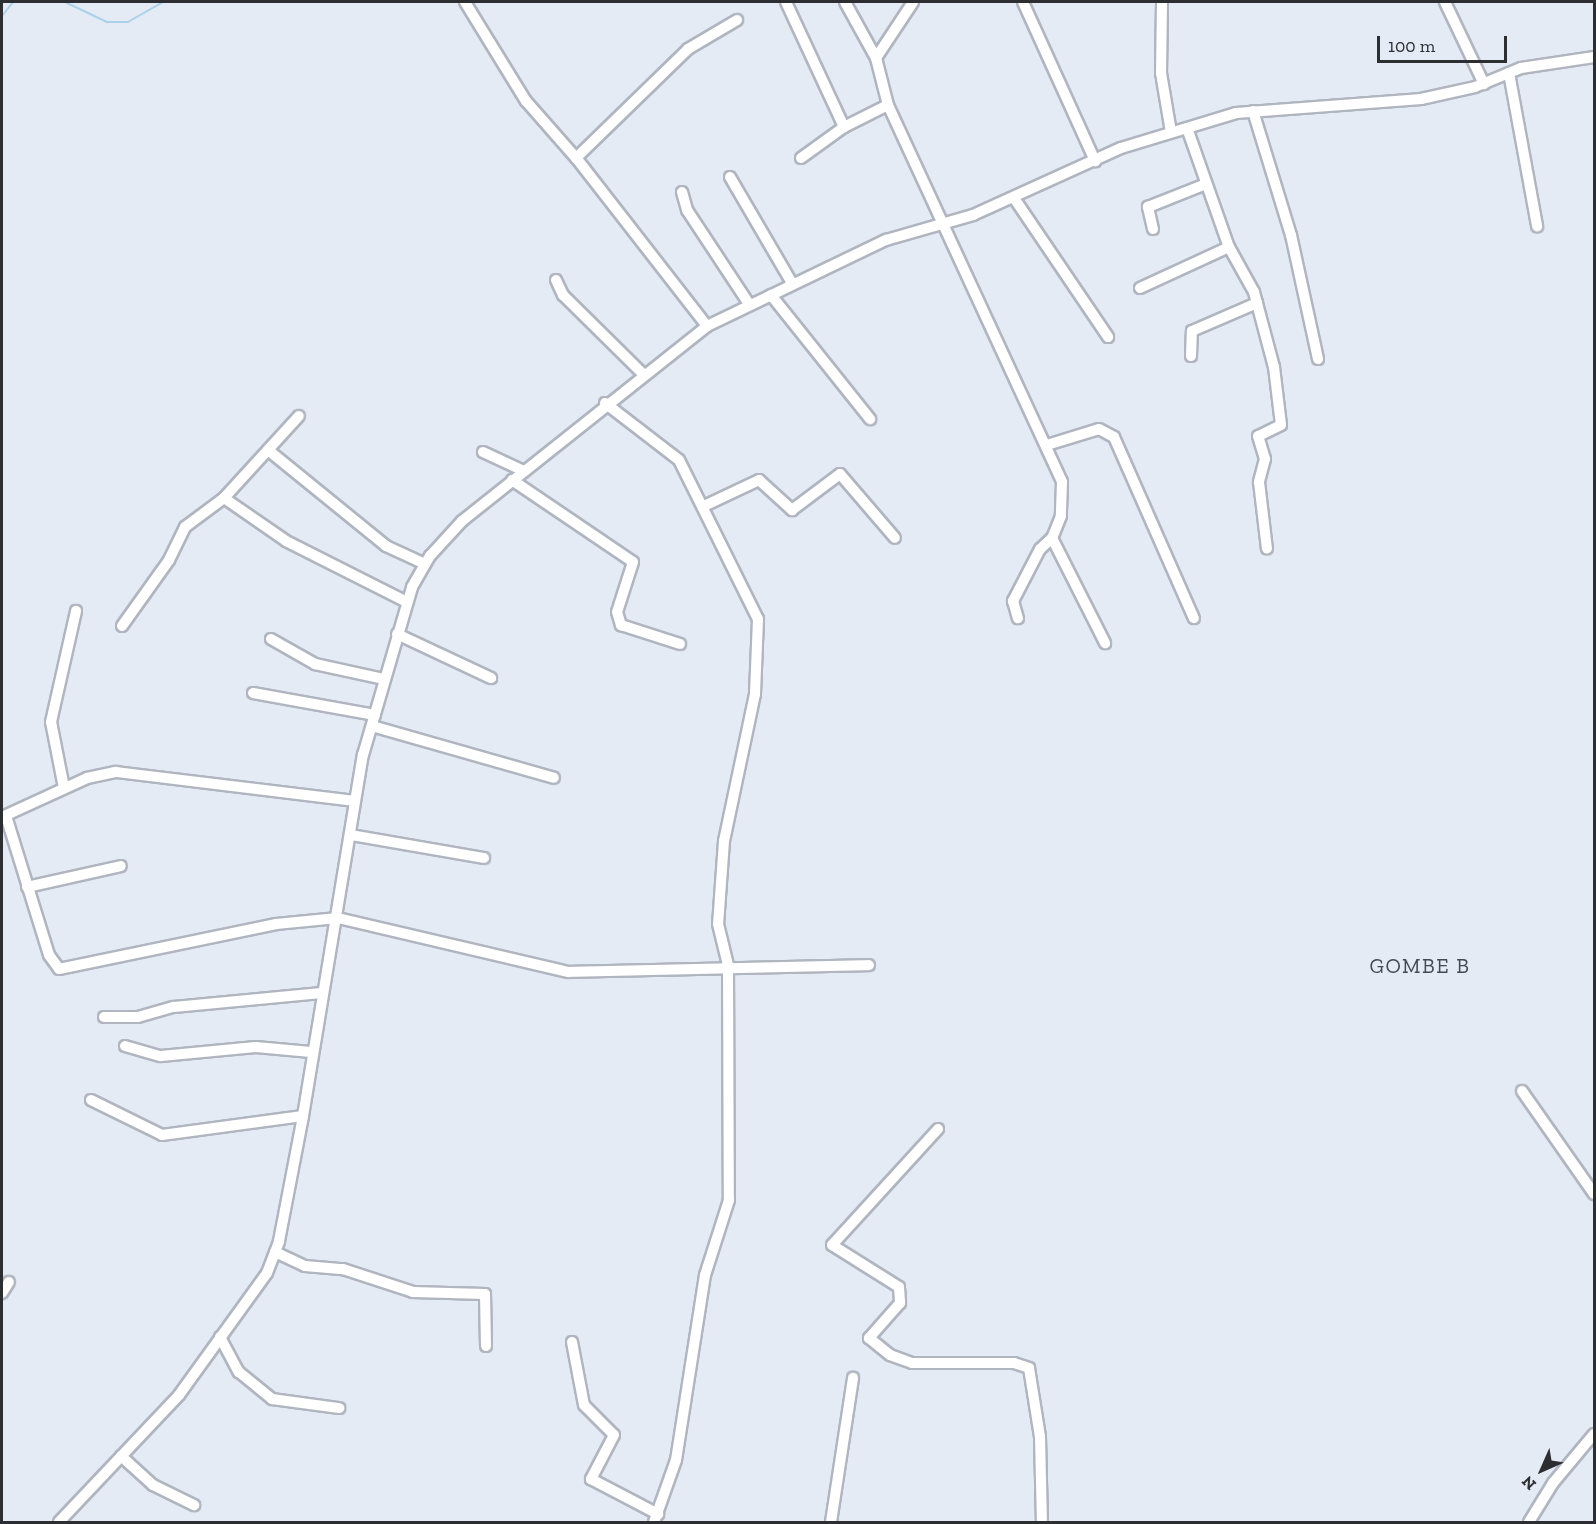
<!DOCTYPE html>
<style>
body{margin:0}
#map{position:relative;width:1596px;height:1524px;overflow:hidden;background:#e5ebf5;font-family:"Zilla Slab",serif}
div>[style]{position:absolute}
[style*='--x']{left:calc(var(--x)*1px);top:calc(var(--y)*1px);width:calc(var(--w)*1px);rotate:calc(var(--a)*1deg)}
.stream>*{height:2px;margin:-1px;padding:0 1px;transform-origin:1px;border-radius:1px;background:#abd2e7}
.roads{filter:drop-shadow(2px 0 #b0b5bf) drop-shadow(-2px 0 #b0b5bf) drop-shadow(0 2px #b0b5bf) drop-shadow(0 -2px #b0b5bf)}
.minor>*{height:10px;margin:-5px;padding:0 5px;transform-origin:5px;border-radius:5px;background:#fff}
span{translate:-50% -50%;white-space:nowrap;text-align:center;line-height:1.15;-webkit-text-stroke:5px #e5ebf5;paint-order:stroke}
.quarter-label{font-size:21px;color:#454a52;letter-spacing:1.5px}
.frame{position:absolute;inset:0;border:3px solid #2c2e32;pointer-events:none}
.north{position:absolute;left:1512px;top:1440px;width:60px;height:60px;-webkit-text-stroke:4px #e5ebf5;paint-order:stroke;rotate:225deg;font-size:16px;font-weight:700;line-height:24px;text-align:center;color:#2c2e32}
.north::after{content:'';display:block;margin:auto;width:21px;height:27px;background:#2c2e32;clip-path:polygon(50% 0,100% 100%,50% 72%,0 100%)}
.scale{position:absolute;left:1377px;top:36px;width:130px;height:27px;box-sizing:border-box;border:3px solid #2c2e32;border-top:0;padding-left:8px;font-size:18px;line-height:21px;white-space:nowrap;color:#2c2e32;-webkit-text-stroke:4px #e5ebf5;paint-order:stroke}
</style>
<div id="map">
<div class="stream">
<div style="--x:65;--y:2;--w:47;--a:25.5"></div>
<div style="--x:107;--y:22;--w:21;--a:0"></div>
<div style="--x:128;--y:22;--w:40;--a:-29.7"></div>
<div style="--x:2;--y:16;--w:18;--a:-52"></div>
</div>
<div class="roads">
<div class="minor">
<div style="--x:465;--y:2;--w:116;--a:58.4"></div>
<div style="--x:526;--y:101;--w:76;--a:48.7"></div>
<div style="--x:786;--y:2;--w:138;--a:65.1"></div>
<div style="--x:844;--y:127;--w:49;--a:-26.6"></div>
<div style="--x:845;--y:2;--w:64;--a:61"></div>
<div style="--x:876;--y:58;--w:49;--a:75.7"></div>
<div style="--x:888;--y:105;--w:415;--a:65.2"></div>
<div style="--x:1062;--y:482;--w:34;--a:92"></div>
<div style="--x:1061;--y:516;--w:24;--a:112"></div>
<div style="--x:1052;--y:538;--w:16;--a:137"></div>
<div style="--x:1040;--y:549;--w:59;--a:117.4"></div>
<div style="--x:1013;--y:601;--w:18;--a:74"></div>
<div style="--x:1023;--y:2;--w:175;--a:65.6"></div>
<div style="--x:1162;--y:2;--w:71;--a:90.8"></div>
<div style="--x:1161;--y:73;--w:60;--a:80.4"></div>
<div style="--x:1445;--y:2;--w:91;--a:64.6"></div>
<div style="--x:876;--y:58;--w:67;--a:-56.5"></div>
<div style="--x:1509;--y:73;--w:156;--a:79.6"></div>
<div style="--x:1253;--y:111;--w:130;--a:73"></div>
<div style="--x:1291;--y:235;--w:127;--a:77.7"></div>
<div style="--x:1187;--y:128;--w:126;--a:70.6"></div>
<div style="--x:1229;--y:247;--w:51;--a:60.9"></div>
<div style="--x:1254;--y:292;--w:78;--a:75.1"></div>
<div style="--x:1274;--y:367;--w:58;--a:83.1"></div>
<div style="--x:1281;--y:425;--w:25;--a:154"></div>
<div style="--x:1258;--y:436;--w:24;--a:73"></div>
<div style="--x:1265;--y:459;--w:24;--a:105"></div>
<div style="--x:1259;--y:482;--w:67;--a:83.2"></div>
<div style="--x:801;--y:158;--w:53;--a:-35.8"></div>
<div style="--x:730;--y:177;--w:123;--a:59.7"></div>
<div style="--x:682;--y:192;--w:19;--a:74"></div>
<div style="--x:687;--y:210;--w:113;--a:56.6"></div>
<div style="--x:1014;--y:198;--w:168;--a:55.9"></div>
<div style="--x:1153;--y:229;--w:23;--a:-103"></div>
<div style="--x:1148;--y:207;--w:62;--a:-21.6"></div>
<div style="--x:556;--y:280;--w:17;--a:65"></div>
<div style="--x:563;--y:295;--w:111;--a:44.6"></div>
<div style="--x:1140;--y:288;--w:98;--a:-24.7"></div>
<div style="--x:771;--y:295;--w:159;--a:51.4"></div>
<div style="--x:707;--y:326;--w:213;--a:-127.9"></div>
<div style="--x:576;--y:158;--w:156;--a:-44.2"></div>
<div style="--x:688;--y:49;--w:57;--a:-30.6"></div>
<div style="--x:1191;--y:356;--w:25;--a:-88"></div>
<div style="--x:1192;--y:331;--w:71;--a:-23.3"></div>
<div style="--x:605;--y:403;--w:93;--a:37.6"></div>
<div style="--x:679;--y:460;--w:178;--a:63.6"></div>
<div style="--x:758;--y:619;--w:75;--a:92.3"></div>
<div style="--x:755;--y:694;--w:150;--a:101.9"></div>
<div style="--x:724;--y:841;--w:83;--a:94.1"></div>
<div style="--x:718;--y:924;--w:42;--a:76.3"></div>
<div style="--x:728;--y:965;--w:235;--a:89.8"></div>
<div style="--x:729;--y:1200;--w:79;--a:107.7"></div>
<div style="--x:705;--y:1275;--w:187;--a:98.9"></div>
<div style="--x:676;--y:1460;--w:66;--a:109.5"></div>
<div style="--x:1047;--y:445;--w:54;--a:-17.1"></div>
<div style="--x:1099;--y:429;--w:17;--a:28"></div>
<div style="--x:1114;--y:437;--w:198;--a:66.2"></div>
<div style="--x:268;--y:450;--w:152;--a:39.1"></div>
<div style="--x:386;--y:546;--w:43;--a:24.8"></div>
<div style="--x:483;--y:452;--w:45;--a:24.9"></div>
<div style="--x:512;--y:480;--w:146;--a:34.1"></div>
<div style="--x:633;--y:562;--w:52;--a:107.7"></div>
<div style="--x:617;--y:612;--w:14;--a:73"></div>
<div style="--x:621;--y:625;--w:62;--a:17.9"></div>
<div style="--x:224;--y:498;--w:75;--a:34.7"></div>
<div style="--x:286;--y:541;--w:136;--a:26.8"></div>
<div style="--x:704;--y:506;--w:61;--a:-25.3"></div>
<div style="--x:759;--y:480;--w:45;--a:42.3"></div>
<div style="--x:792;--y:510;--w:60;--a:-36.9"></div>
<div style="--x:840;--y:474;--w:84;--a:49.3"></div>
<div style="--x:1052;--y:538;--w:118;--a:63.2"></div>
<div style="--x:122;--y:626;--w:81;--a:-54.5"></div>
<div style="--x:169;--y:560;--w:37;--a:-64"></div>
<div style="--x:185;--y:527;--w:49;--a:-36.6"></div>
<div style="--x:224;--y:498;--w:111;--a:-47.6"></div>
<div style="--x:397;--y:634;--w:104;--a:25.1"></div>
<div style="--x:271;--y:639;--w:51;--a:29.6"></div>
<div style="--x:315;--y:664;--w:71;--a:12.3"></div>
<div style="--x:253;--y:693;--w:124;--a:10.2"></div>
<div style="--x:372;--y:726;--w:189;--a:15.9"></div>
<div style="--x:64;--y:788;--w:67;--a:-101.1"></div>
<div style="--x:51;--y:722;--w:114;--a:-77.3"></div>
<div style="--x:6;--y:816;--w:145;--a:72.8"></div>
<div style="--x:49;--y:955;--w:17;--a:54"></div>
<div style="--x:59;--y:969;--w:222;--a:-11.7"></div>
<div style="--x:276;--y:924;--w:62;--a:-5.5"></div>
<div style="--x:338;--y:918;--w:237;--a:13.2"></div>
<div style="--x:569;--y:972;--w:300;--a:-1.3"></div>
<div style="--x:2;--y:817;--w:94;--a:-24.6"></div>
<div style="--x:87;--y:778;--w:30;--a:-12"></div>
<div style="--x:116;--y:772;--w:240;--a:6.9"></div>
<div style="--x:351;--y:835;--w:135;--a:9.8"></div>
<div style="--x:27;--y:887;--w:96;--a:-12.6"></div>
<div style="--x:104;--y:1017;--w:34;--a:0"></div>
<div style="--x:138;--y:1017;--w:37;--a:-16"></div>
<div style="--x:174;--y:1007;--w:148;--a:-5.4"></div>
<div style="--x:125;--y:1046;--w:37;--a:16"></div>
<div style="--x:161;--y:1056;--w:95;--a:-5.4"></div>
<div style="--x:256;--y:1047;--w:55;--a:5.2"></div>
<div style="--x:1522;--y:1091;--w:126;--a:55"></div>
<div style="--x:91;--y:1100;--w:79;--a:26.2"></div>
<div style="--x:162;--y:1135;--w:142;--a:-7.7"></div>
<div style="--x:938;--y:1129;--w:157;--a:132.4"></div>
<div style="--x:832;--y:1245;--w:79;--a:32.1"></div>
<div style="--x:899;--y:1287;--w:16;--a:86"></div>
<div style="--x:900;--y:1303;--w:47;--a:131.5"></div>
<div style="--x:869;--y:1338;--w:27;--a:39"></div>
<div style="--x:890;--y:1355;--w:23;--a:20"></div>
<div style="--x:912;--y:1363;--w:102;--a:0"></div>
<div style="--x:1014;--y:1363;--w:16;--a:18"></div>
<div style="--x:1029;--y:1368;--w:70;--a:80.9"></div>
<div style="--x:1040;--y:1437;--w:85;--a:88.7"></div>
<div style="--x:275;--y:1252;--w:33;--a:25"></div>
<div style="--x:305;--y:1266;--w:38;--a:5"></div>
<div style="--x:343;--y:1269;--w:74;--a:18.2"></div>
<div style="--x:413;--y:1292;--w:72;--a:1.6"></div>
<div style="--x:485;--y:1294;--w:52;--a:88.9"></div>
<div style="--x:2;--y:1293;--w:13;--a:-58"></div>
<div style="--x:220;--y:1337;--w:40;--a:62"></div>
<div style="--x:239;--y:1372;--w:43;--a:39.3"></div>
<div style="--x:272;--y:1399;--w:68;--a:7.7"></div>
<div style="--x:572;--y:1342;--w:64;--a:79.2"></div>
<div style="--x:584;--y:1405;--w:42;--a:45"></div>
<div style="--x:614;--y:1435;--w:50;--a:117.6"></div>
<div style="--x:591;--y:1479;--w:76;--a:27.6"></div>
<div style="--x:121;--y:1456;--w:43;--a:42.2"></div>
<div style="--x:153;--y:1485;--w:46;--a:26"></div>
<div style="--x:59;--y:1522;--w:175;--a:-46.6"></div>
<div style="--x:179;--y:1395;--w:150;--a:-54.2"></div>
<div style="--x:267;--y:1273;--w:34;--a:-69"></div>
<div style="--x:279;--y:1241;--w:127;--a:-79.1"></div>
<div style="--x:303;--y:1116;--w:366;--a:-80.6"></div>
<div style="--x:363;--y:755;--w:175;--a:-73.7"></div>
<div style="--x:412;--y:587;--w:36;--a:-60"></div>
<div style="--x:430;--y:556;--w:47;--a:-47.6"></div>
<div style="--x:462;--y:521;--w:313;--a:-38.5"></div>
<div style="--x:707;--y:326;--w:199;--a:-25.7"></div>
<div style="--x:886;--y:240;--w:91;--a:-16"></div>
<div style="--x:973;--y:215;--w:162;--a:-24.4"></div>
<div style="--x:1121;--y:148;--w:120;--a:-16.9"></div>
<div style="--x:1236;--y:113;--w:186;--a:-4.3"></div>
<div style="--x:1421;--y:99;--w:55;--a:-12.5"></div>
<div style="--x:1475;--y:87;--w:50;--a:-22.4"></div>
<div style="--x:1521;--y:68;--w:74;--a:-8.6"></div>
<div style="--x:831;--y:1522;--w:146;--a:-81.3"></div>
<div style="--x:1529;--y:1522;--w:46;--a:-58.4"></div>
<div style="--x:1553;--y:1483;--w:64;--a:-50.1"></div>
</div>
</div>
<div class="quarter-label">
<span style="left:1420px;top:966px">GOMBE B</span>
</div>
<div class="frame"></div>
<div class="north">N</div>
<div class="scale">100 m</div>
</div>
